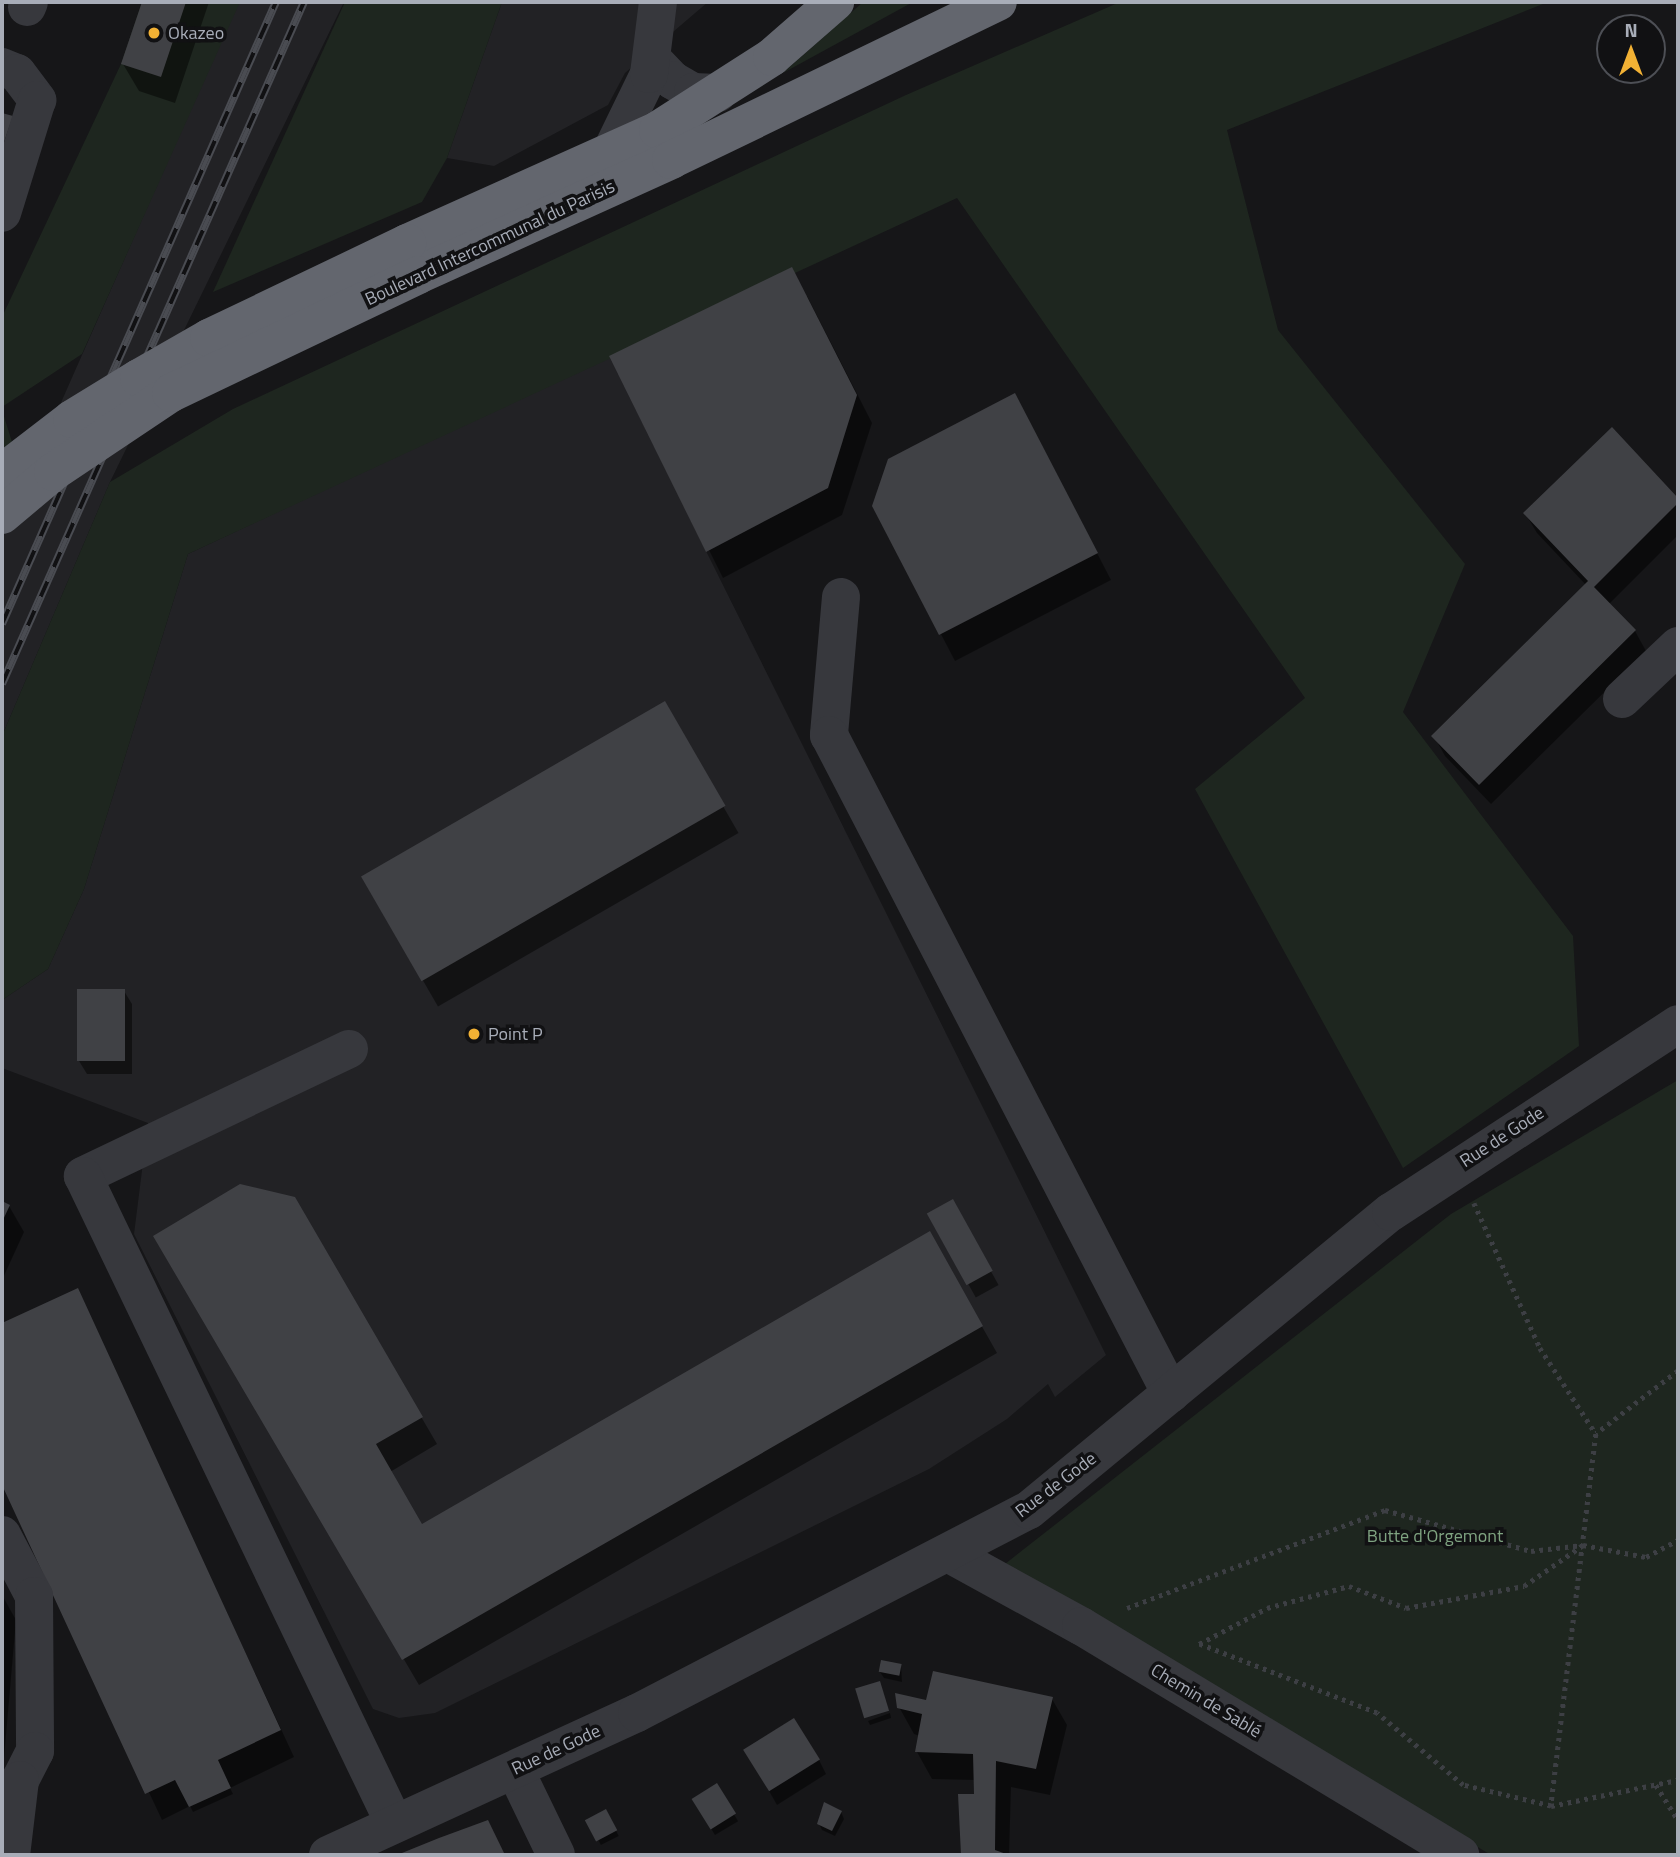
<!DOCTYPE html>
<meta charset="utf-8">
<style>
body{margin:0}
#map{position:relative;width:1680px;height:1857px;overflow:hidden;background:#161618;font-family:"Titillium Web",sans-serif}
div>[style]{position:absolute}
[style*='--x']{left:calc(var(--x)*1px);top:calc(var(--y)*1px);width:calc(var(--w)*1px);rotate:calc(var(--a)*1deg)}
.built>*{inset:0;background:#222225}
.green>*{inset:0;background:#1e261f}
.shadow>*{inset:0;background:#0007;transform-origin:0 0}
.building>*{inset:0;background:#404145;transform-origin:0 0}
.path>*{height:4.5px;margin-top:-2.25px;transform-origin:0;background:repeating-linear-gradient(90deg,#3d3f44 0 3.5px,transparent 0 8.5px)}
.minor>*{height:38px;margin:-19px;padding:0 19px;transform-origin:19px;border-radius:19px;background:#37383d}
.highway>*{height:38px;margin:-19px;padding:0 19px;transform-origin:19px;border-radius:19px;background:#63666e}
.rail>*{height:8px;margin-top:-4px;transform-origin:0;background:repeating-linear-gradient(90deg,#111113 0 16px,#4a4c52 0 32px);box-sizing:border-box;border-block:2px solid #4a4c52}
.highway-bridge>*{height:38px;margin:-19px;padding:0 19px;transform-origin:19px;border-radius:19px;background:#63666e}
.dots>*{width:19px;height:19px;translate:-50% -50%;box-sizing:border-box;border:4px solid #111113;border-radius:50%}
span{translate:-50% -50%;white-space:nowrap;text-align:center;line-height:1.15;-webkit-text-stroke:7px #111113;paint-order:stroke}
.poi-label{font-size:18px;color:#a8adb8}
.left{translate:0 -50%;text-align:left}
.street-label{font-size:18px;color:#a8adb8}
.park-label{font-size:18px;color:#7fa381}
.frame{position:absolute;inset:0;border:4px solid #a8adb8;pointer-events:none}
.north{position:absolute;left:1596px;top:14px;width:70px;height:70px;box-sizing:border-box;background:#111113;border:2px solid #4d4f55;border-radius:50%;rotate:0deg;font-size:19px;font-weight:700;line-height:28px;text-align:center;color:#a8adb8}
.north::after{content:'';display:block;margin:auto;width:24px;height:32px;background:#f2b134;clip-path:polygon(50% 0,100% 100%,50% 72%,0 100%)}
</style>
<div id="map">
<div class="built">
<div style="clip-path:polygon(238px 2px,344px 2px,110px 482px,2px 736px,2px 536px)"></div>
<div style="clip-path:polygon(502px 2px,708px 2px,625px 73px,608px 105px,494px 166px,447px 158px)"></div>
<div style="clip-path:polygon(609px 356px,1106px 1355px,1055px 1397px,1048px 1384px,1007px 1419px,929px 1469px,435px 1713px,399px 1718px,373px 1709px,134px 1234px,148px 1123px,2px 1068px,2px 1000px,48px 969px,84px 889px,188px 554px)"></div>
</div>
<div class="green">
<div style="clip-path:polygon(142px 2px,240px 2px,82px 354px,2px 407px,2px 317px,121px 64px)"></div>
<div style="clip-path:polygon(345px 2px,502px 2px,447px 158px,422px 202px,213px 292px)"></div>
<div style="clip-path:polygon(863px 2px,913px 2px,783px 73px)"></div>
<div style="clip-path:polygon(1120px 2px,1548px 2px,1227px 130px,1278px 330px,1465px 564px,1403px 712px,1573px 936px,1579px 1046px,1403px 1168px,1195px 789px,1305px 698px,957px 198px,188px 554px,84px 889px,48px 969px,2px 1000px,2px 736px,110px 482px,233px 409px,906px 95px)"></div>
<div style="clip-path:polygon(2px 410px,12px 442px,2px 452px)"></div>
<div style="clip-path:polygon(1678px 1080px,1678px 1855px,1491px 1855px,1005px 1564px,1451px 1214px)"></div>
</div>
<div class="shadow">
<div style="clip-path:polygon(144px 2px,209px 2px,175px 103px,139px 91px,123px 64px)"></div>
<div style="clip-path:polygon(807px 296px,872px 423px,842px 515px,723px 578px,612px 356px)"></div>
<div style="clip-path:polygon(1015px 395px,1111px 580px,955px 661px,874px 506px)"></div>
<div style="clip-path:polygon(1612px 430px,1678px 500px,1678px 535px,1609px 604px,1635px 631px,1646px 651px,1491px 804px,1445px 756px,1434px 736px,1586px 585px,1537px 533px,1525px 513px)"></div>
<div style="left:664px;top:704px;width:149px;height:347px;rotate:60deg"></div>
<div style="clip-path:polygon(124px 991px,132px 1004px,132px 1074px,87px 1074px,79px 1061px)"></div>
<div style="clip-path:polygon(294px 1199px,437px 1444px,390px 1472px,421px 1526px,929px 1233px,997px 1353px,419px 1685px,155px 1236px)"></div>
<div style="left:952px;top:1201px;width:96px;height:26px;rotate:61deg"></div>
<div style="clip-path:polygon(2px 1203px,9px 1206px,24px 1232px,2px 1280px)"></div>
<div style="clip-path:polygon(77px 1291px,294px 1757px,230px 1788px,233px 1794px,193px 1812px,190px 1806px,162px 1820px,2px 1480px,2px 1325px)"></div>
<div style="clip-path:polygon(2px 1595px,16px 1620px,2px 1781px)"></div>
<div style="clip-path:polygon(901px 1665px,902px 1682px,884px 1678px,880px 1672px)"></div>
<div style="clip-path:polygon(1052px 1699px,1067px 1725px,1050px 1795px,1011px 1787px,1009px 1855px,963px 1855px,960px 1796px,976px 1796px,975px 1780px,932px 1779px,917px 1752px,920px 1736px,914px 1734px,899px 1707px)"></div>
<div style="clip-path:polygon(890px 1713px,891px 1718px,870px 1725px,868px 1721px)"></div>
<div style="clip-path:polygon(746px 1750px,819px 1760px,826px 1774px,777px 1805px)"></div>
<div style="left:717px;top:1786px;width:41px;height:27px;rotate:59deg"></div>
<div style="left:606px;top:1811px;width:28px;height:20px;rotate:63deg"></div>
<div style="clip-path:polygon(841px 1812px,844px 1819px,835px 1836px,822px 1830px,819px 1824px)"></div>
<div style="clip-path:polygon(495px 1836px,504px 1855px,401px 1855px,440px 1839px)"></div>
</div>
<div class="building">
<div style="clip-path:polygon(142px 2px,186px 2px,161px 77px,121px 64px)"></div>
<div style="clip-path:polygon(2px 113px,13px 116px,2px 148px)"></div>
<div style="clip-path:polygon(792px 267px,857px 395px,828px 488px,706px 552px,609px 356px)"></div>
<div style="clip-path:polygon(1015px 393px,1098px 553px,939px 635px,872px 506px,888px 459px)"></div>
<div style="clip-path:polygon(1612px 427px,1678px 498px,1678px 503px,1594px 587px,1636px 630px,1479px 785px,1431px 736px,1588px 581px,1523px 513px)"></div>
<div style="left:665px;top:701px;width:121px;height:351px;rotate:60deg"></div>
<div style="left:77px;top:989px;width:48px;height:72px"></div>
<div style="clip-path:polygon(240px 1184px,295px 1197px,423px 1417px,376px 1444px,422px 1524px,930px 1231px,983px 1326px,402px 1660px,153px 1236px)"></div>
<div style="left:953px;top:1199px;width:82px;height:30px;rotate:61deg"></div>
<div style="clip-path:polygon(2px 1201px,10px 1205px,2px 1222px)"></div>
<div style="clip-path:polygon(78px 1288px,281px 1730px,218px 1760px,231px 1788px,189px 1807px,175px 1780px,145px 1794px,2px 1485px,2px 1323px)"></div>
<div style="left:881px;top:1660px;width:21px;height:12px;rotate:11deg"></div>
<div style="clip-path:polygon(933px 1671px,1053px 1697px,1036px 1769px,996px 1761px,995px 1850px,1009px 1855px,961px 1855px,958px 1794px,974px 1794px,973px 1754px,915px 1752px,922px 1714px,897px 1708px,895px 1693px,926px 1700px)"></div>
<div style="left:880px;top:1681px;width:31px;height:26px;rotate:73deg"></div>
<div style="left:794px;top:1718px;width:49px;height:60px;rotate:58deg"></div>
<div style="left:717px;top:1783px;width:36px;height:30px;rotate:58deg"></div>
<div style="clip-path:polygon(824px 1802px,842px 1811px,832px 1831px,817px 1824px)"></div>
<div style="left:606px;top:1809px;width:24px;height:24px;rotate:62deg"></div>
<div style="clip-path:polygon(488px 1820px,505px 1855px,397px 1855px,439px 1838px)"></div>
</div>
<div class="path">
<div style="--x:1474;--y:1203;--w:159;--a:65.5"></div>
<div style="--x:1540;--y:1348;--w:103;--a:56.9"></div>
<div style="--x:1678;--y:1371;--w:103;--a:142.5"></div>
<div style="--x:1596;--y:1434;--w:375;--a:96.9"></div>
<div style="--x:1551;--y:1806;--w:130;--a:-11.6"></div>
<div style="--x:1127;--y:1608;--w:276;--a:-20.8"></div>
<div style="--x:1385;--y:1510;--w:152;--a:15.7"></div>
<div style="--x:1531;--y:1551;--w:52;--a:-6.6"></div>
<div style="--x:1583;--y:1545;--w:64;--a:10.8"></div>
<div style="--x:1646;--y:1557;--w:36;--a:-28"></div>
<div style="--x:1656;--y:1785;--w:41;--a:57.8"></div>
<div style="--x:1551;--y:1806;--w:90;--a:-166.6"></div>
<div style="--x:1463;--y:1785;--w:112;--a:-140.1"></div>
<div style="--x:1377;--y:1713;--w:191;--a:-158.8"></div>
<div style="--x:1199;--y:1644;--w:77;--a:-27.9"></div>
<div style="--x:1267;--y:1608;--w:85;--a:-15"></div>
<div style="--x:1349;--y:1586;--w:61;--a:21.1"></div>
<div style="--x:1406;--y:1608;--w:120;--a:-10.6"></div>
<div style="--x:1524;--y:1586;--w:72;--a:-34.8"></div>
</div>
<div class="minor">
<div style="--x:27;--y:7;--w:5;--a:-68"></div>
<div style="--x:653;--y:60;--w:28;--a:46"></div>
<div style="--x:672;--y:80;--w:24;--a:30"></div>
<div style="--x:693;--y:92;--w:25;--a:2"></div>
<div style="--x:2;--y:67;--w:16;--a:22"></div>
<div style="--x:17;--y:73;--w:34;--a:53"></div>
<div style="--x:37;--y:100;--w:118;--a:107.2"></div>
<div style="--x:611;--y:152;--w:87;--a:-64"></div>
<div style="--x:649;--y:74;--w:73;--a:-82.9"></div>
<div style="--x:841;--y:597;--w:139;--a:95"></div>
<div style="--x:829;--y:735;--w:742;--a:62.57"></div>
<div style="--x:1622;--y:699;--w:77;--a:-43.4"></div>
<div style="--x:349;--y:1049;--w:295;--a:154.5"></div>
<div style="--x:83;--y:1176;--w:718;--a:64.33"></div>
<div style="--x:2;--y:1535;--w:69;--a:62.3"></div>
<div style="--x:34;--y:1596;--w:155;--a:89.6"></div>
<div style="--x:35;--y:1751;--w:33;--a:117"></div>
<div style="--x:20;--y:1780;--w:76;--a:96.8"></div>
<div style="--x:948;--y:1553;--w:152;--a:28.8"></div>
<div style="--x:1081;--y:1626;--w:443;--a:31.1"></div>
<div style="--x:515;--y:1770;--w:94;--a:64.2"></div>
<div style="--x:328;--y:1855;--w:340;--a:-24.7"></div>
<div style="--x:637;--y:1713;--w:441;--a:-27.4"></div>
<div style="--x:1029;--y:1510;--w:469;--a:-39.5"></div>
<div style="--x:1391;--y:1212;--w:343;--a:-33.2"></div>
</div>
<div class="highway">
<div style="--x:407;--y:243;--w:275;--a:-24.2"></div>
<div style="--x:658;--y:130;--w:135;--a:-32.6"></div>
<div style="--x:772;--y:57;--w:84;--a:-41.1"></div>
<div style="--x:418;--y:275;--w:278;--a:-24.4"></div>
<div style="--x:671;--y:160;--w:363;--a:-25.8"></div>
</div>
<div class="rail">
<div style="--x:2;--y:624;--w:680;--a:-66.23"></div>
<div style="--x:2;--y:684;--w:746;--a:-66.12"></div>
</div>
<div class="highway-bridge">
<div style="--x:2;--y:473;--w:88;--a:-37.6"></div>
<div style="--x:72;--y:419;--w:79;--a:-31.5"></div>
<div style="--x:139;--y:378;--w:81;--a:-29.7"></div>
<div style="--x:209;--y:338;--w:220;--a:-25.6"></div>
<div style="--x:2;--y:515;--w:67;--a:-40.1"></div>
<div style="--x:53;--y:472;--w:142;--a:-33.8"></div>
<div style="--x:171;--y:393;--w:274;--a:-25.5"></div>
</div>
<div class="dots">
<div style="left:154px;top:33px;background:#f2b134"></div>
<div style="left:474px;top:1034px;background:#f2b134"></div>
</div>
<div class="poi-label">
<span class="left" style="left:168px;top:33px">Okazeo</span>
<span class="left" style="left:488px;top:1034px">Point P</span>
</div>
<div class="street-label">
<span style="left:490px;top:243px;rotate:-25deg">Boulevard Intercommunal du Parisis</span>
<span style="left:1502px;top:1137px;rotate:-33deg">Rue de Gode</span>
<span style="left:1056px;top:1485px;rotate:-37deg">Rue de Gode</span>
<span style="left:1206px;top:1701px;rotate:31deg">Chemin de Sablé</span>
<span style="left:556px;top:1750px;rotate:-25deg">Rue de Gode</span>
</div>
<div class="park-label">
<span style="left:1435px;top:1536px">Butte d'Orgemont</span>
</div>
<div class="frame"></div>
<div class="north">N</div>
</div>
